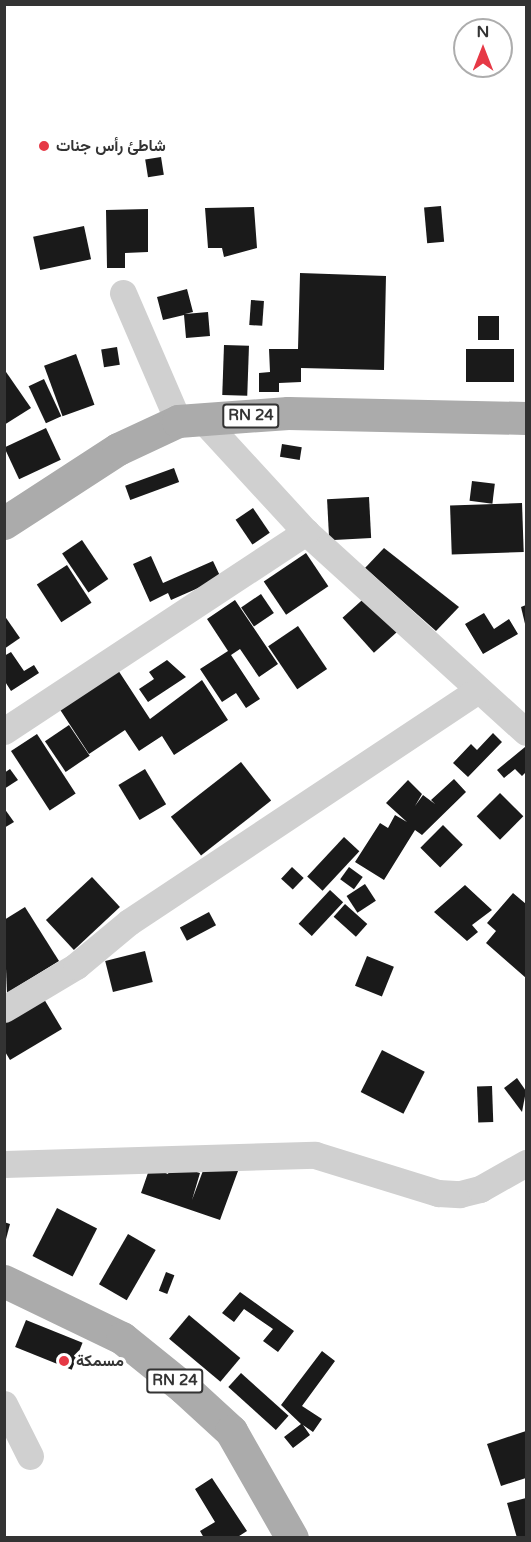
<!DOCTYPE html>
<meta charset="utf-8">
<style>
body{margin:0}
#map{position:relative;width:531px;height:1542px;overflow:hidden;background:#fff;font-family:"Varela Round",Vazirmatn,sans-serif}
div>[style]{position:absolute}
[style*='--x']{left:calc(var(--x)*1px);top:calc(var(--y)*1px);width:calc(var(--w)*1px);rotate:calc(var(--a)*1deg)}
.building>*{inset:0;background:#1a1a1a;transform-origin:0 0}
.street>*{height:27px;margin:-13.5px;padding:0 13.5px;transform-origin:13.5px;border-radius:13.5px;background:#d0d0d0}
.primary>*{height:33px;margin:-16.5px;padding:0 16.5px;transform-origin:16.5px;border-radius:16.5px;background:#ababab}
.dots>*{width:16px;height:16px;translate:-50% -50%;box-sizing:border-box;border:3px solid #fff;border-radius:50%}
span{translate:-50% -50%;white-space:nowrap;text-align:center;line-height:1.15;-webkit-text-stroke:6px #fff;paint-order:stroke}
.shield-label span{padding:2px 4px;background:#fff;border:2px solid;border-radius:4px;-webkit-text-stroke-width:0}
.shield-label{font-size:15px;color:#333;font-weight:700}
.poi-label{font-size:16px;color:#333;font-weight:700}
.left{translate:0 -50%;text-align:left}
.frame{position:absolute;inset:0;border:6px solid #333;pointer-events:none}
.north{position:absolute;left:453px;top:18px;width:60px;height:60px;box-sizing:border-box;background:#fff;border:2px solid #adadad;border-radius:50%;rotate:0deg;font-size:16px;font-weight:700;line-height:24px;text-align:center;color:#333}
.north::after{content:'';display:block;margin:auto;width:21px;height:27px;background:#e63946;clip-path:polygon(50% 0,100% 100%,50% 72%,0 100%)}
</style>
<div id="map">
<div class="building">
<div style="left:161px;top:157px;width:18px;height:16px;rotate:81deg"></div>
<div style="left:441px;top:206px;width:36px;height:17px;rotate:85deg"></div>
<div style="clip-path:polygon(254px 207px,257px 248px,224px 257px,222px 248px,208px 248px,205px 208px)"></div>
<div style="clip-path:polygon(148px 209px,148px 252px,125px 253px,125px 268px,107px 268px,106px 210px)"></div>
<div style="left:84px;top:226px;width:34px;height:52px;rotate:78deg"></div>
<div style="clip-path:polygon(300px 273px,386px 276px,384px 370px,301px 368px,301px 382px,279px 383px,279px 392px,259px 392px,259px 373px,270px 372px,269px 349px,298px 349px)"></div>
<div style="clip-path:polygon(187px 289px,193px 312px,185px 314px,208px 312px,210px 336px,186px 338px,184px 315px,163px 320px,157px 297px)"></div>
<div style="left:251px;top:300px;width:13px;height:25px;rotate:4deg"></div>
<div style="left:478px;top:316px;width:21px;height:24px"></div>
<div style="left:224px;top:345px;width:25px;height:50px;rotate:2deg"></div>
<div style="left:117px;top:347px;width:18px;height:16px;rotate:81deg"></div>
<div style="left:466px;top:349px;width:48px;height:33px"></div>
<div style="left:76px;top:354px;width:54px;height:34px;rotate:70deg"></div>
<div style="clip-path:polygon(4px 369px,31px 408px,4px 425px)"></div>
<div style="left:44px;top:379px;width:41px;height:17px;rotate:65deg"></div>
<div style="left:46px;top:428px;width:35px;height:46px;rotate:65deg"></div>
<div style="left:282px;top:444px;width:20px;height:13px;rotate:9deg"></div>
<div style="left:174px;top:468px;width:15px;height:52px;rotate:70deg"></div>
<div style="left:472px;top:481px;width:23px;height:20px;rotate:7deg"></div>
<div style="left:369px;top:497px;width:41px;height:42px;rotate:87deg"></div>
<div style="left:522px;top:503px;width:49px;height:72px;rotate:88deg"></div>
<div style="left:253px;top:508px;width:30px;height:21px;rotate:56deg"></div>
<div style="left:82px;top:540px;width:47px;height:24px;rotate:56deg"></div>
<div style="clip-path:polygon(384px 548px,459px 607px,436px 631px,365px 568px)"></div>
<div style="left:306px;top:553px;width:40px;height:51px;rotate:56deg"></div>
<div style="clip-path:polygon(151px 556px,163px 583px,213px 561px,221px 578px,171px 600px,168px 593px,150px 602px,133px 564px)"></div>
<div style="left:67px;top:565px;width:45px;height:36px;rotate:57deg"></div>
<div style="left:370px;top:593px;width:47px;height:37px;rotate:48deg"></div>
<div style="left:261px;top:594px;width:23px;height:24px;rotate:56deg"></div>
<div style="clip-path:polygon(235px 600px,278px 664px,259px 677px,240px 649px,231px 655px,260px 699px,246px 708px,236px 693px,222px 702px,200px 669px,228px 651px,207px 619px)"></div>
<div style="clip-path:polygon(526px 605px,526px 628px,521px 607px)"></div>
<div style="clip-path:polygon(484px 613px,494px 629px,509px 619px,518px 634px,483px 654px,465px 624px)"></div>
<div style="clip-path:polygon(4px 615px,20px 638px,4px 649px)"></div>
<div style="left:298px;top:626px;width:52px;height:36px;rotate:56deg"></div>
<div style="clip-path:polygon(11px 652px,24px 671px,34px 665px,39px 673px,11px 691px,4px 680px,4px 656px)"></div>
<div style="clip-path:polygon(167px 660px,186px 677px,148px 702px,139px 689px,154px 679px,149px 672px)"></div>
<div style="clip-path:polygon(118px 670px,150px 719px,202px 680px,228px 720px,174px 755px,162px 736px,139px 751px,125px 730px,89px 754px,59px 708px)"></div>
<div style="left:69px;top:725px;width:37px;height:29px;rotate:56deg"></div>
<div style="clip-path:polygon(493px 733px,502px 742px,468px 777px,453px 763px,471px 744px,477px 750px)"></div>
<div style="left:37px;top:734px;width:71px;height:31px;rotate:57deg"></div>
<div style="clip-path:polygon(525px 747px,526px 772px,522px 776px,515px 769px,504px 778px,497px 770px)"></div>
<div style="left:241px;top:762px;width:49px;height:89px;rotate:52deg"></div>
<div style="clip-path:polygon(10px 769px,18px 780px,4px 789px,4px 773px)"></div>
<div style="left:145px;top:769px;width:41px;height:31px;rotate:59deg"></div>
<div style="clip-path:polygon(454px 779px,466px 792px,422px 835px,415px 830px,384px 880px,355px 862px,380px 823px,388px 828px,395px 815px,407px 822px,386px 803px,408px 780px,422px 794px,415px 806px,423px 795px,435px 804px,431px 800px)"></div>
<div style="left:500px;top:793px;width:33px;height:33px;rotate:45deg"></div>
<div style="clip-path:polygon(4px 808px,14px 822px,4px 828px)"></div>
<div style="left:443px;top:825px;width:28px;height:32px;rotate:45deg"></div>
<div style="left:344px;top:837px;width:21px;height:54px;rotate:43deg"></div>
<div style="left:292px;top:867px;width:16px;height:16px;rotate:43deg"></div>
<div style="left:349px;top:867px;width:17px;height:15px;rotate:36deg"></div>
<div style="left:92px;top:877px;width:41px;height:63px;rotate:47deg"></div>
<div style="left:365px;top:884px;width:20px;height:22px;rotate:57deg"></div>
<div style="clip-path:polygon(465px 885px,492px 910px,472px 925px,478px 932px,467px 941px,434px 912px)"></div>
<div style="left:330px;top:890px;width:18px;height:46px;rotate:43deg"></div>
<div style="clip-path:polygon(513px 893px,526px 904px,526px 978px,486px 943px,496px 931px,487px 923px)"></div>
<div style="left:345px;top:904px;width:30px;height:17px;rotate:42deg"></div>
<div style="clip-path:polygon(25px 907px,59px 961px,7px 993px,4px 920px)"></div>
<div style="left:209px;top:912px;width:15px;height:33px;rotate:62deg"></div>
<div style="left:145px;top:951px;width:32px;height:41px;rotate:76deg"></div>
<div style="left:367px;top:956px;width:29px;height:32px;rotate:22deg"></div>
<div style="clip-path:polygon(41px 994px,62px 1029px,10px 1060px,4px 1050px,4px 1015px)"></div>
<div style="left:382px;top:1050px;width:48px;height:47px;rotate:27deg"></div>
<div style="clip-path:polygon(517px 1078px,526px 1091px,522px 1112px,504px 1088px)"></div>
<div style="left:492px;top:1086px;width:36px;height:15px;rotate:88deg"></div>
<div style="clip-path:polygon(207px 1160px,238px 1171px,220px 1220px,141px 1193px,150px 1167px,168px 1174px,171px 1164px,200px 1173px,192px 1200px)"></div>
<div style="left:57px;top:1208px;width:45px;height:54px;rotate:27deg"></div>
<div style="clip-path:polygon(4px 1222px,10px 1224px,5px 1243px,4px 1243px)"></div>
<div style="left:128px;top:1234px;width:32px;height:58px;rotate:30deg"></div>
<div style="left:166px;top:1272px;width:9px;height:20px;rotate:21deg"></div>
<div style="clip-path:polygon(240px 1292px,294px 1331px,278px 1352px,263px 1341px,273px 1329px,244px 1309px,234px 1322px,222px 1313px)"></div>
<div style="left:189px;top:1315px;width:67px;height:31px;rotate:40deg"></div>
<div style="left:26px;top:1320px;width:61px;height:29px;rotate:22deg"></div>
<div style="clip-path:polygon(322px 1351px,335px 1361px,302px 1406px,322px 1419px,313px 1432px,303px 1425px,310px 1435px,293px 1448px,284px 1437px,301px 1424px,281px 1405px)"></div>
<div style="left:241px;top:1373px;width:64px;height:19px;rotate:42deg"></div>
<div style="clip-path:polygon(526px 1431px,526px 1478px,501px 1486px,487px 1444px)"></div>
<div style="clip-path:polygon(212px 1478px,247px 1531px,236px 1538px,204px 1538px,200px 1531px,215px 1522px,195px 1489px)"></div>
<div style="clip-path:polygon(526px 1498px,526px 1538px,517px 1538px,507px 1503px)"></div>
</div>
<div class="street">
<div style="--x:123;--y:293;--w:139;--a:66.7"></div>
<div style="--x:202;--y:419;--w:154;--a:47.4"></div>
<div style="--x:306;--y:532;--w:297;--a:42.3"></div>
<div style="--x:4;--y:731;--w:362;--a:-33.4"></div>
<div style="--x:4;--y:1009;--w:84;--a:-30.8"></div>
<div style="--x:76;--y:966;--w:69;--a:-39.7"></div>
<div style="--x:129;--y:922;--w:419;--a:-33.6"></div>
<div style="--x:4;--y:1164;--w:311;--a:-1.7"></div>
<div style="--x:315;--y:1155;--w:129;--a:17.2"></div>
<div style="--x:438;--y:1193;--w:22;--a:3"></div>
<div style="--x:460;--y:1194;--w:21;--a:-14"></div>
<div style="--x:480;--y:1189;--w:53;--a:-29.5"></div>
<div style="--x:4;--y:1404;--w:58;--a:63.4"></div>
</div>
<div class="primary">
<div style="--x:4;--y:523;--w:136;--a:-33"></div>
<div style="--x:118;--y:449;--w:66;--a:-25"></div>
<div style="--x:178;--y:421;--w:110;--a:-4.2"></div>
<div style="--x:288;--y:413;--w:238;--a:1.2"></div>
<div style="--x:4;--y:1281;--w:131;--a:25.8"></div>
<div style="--x:122;--y:1338;--w:80;--a:38.9"></div>
<div style="--x:184;--y:1388;--w:64;--a:42.5"></div>
<div style="--x:231;--y:1431;--w:123;--a:60.3"></div>
</div>
<div class="dots">
<div style="left:44px;top:146px;background:#e63946"></div>
<div style="left:64px;top:1361px;background:#e63946"></div>
</div>
<div class="shield-label">
<span style="left:251px;top:416px">RN 24</span>
<span style="left:175px;top:1381px">RN 24</span>
</div>
<div class="poi-label">
<span class="left" style="left:56px;top:146px">شاطئ رأس جنات</span>
<span class="left" style="left:76px;top:1361px">مسمكة</span>
</div>
<div class="frame"></div>
<div class="north">N</div>
</div>
